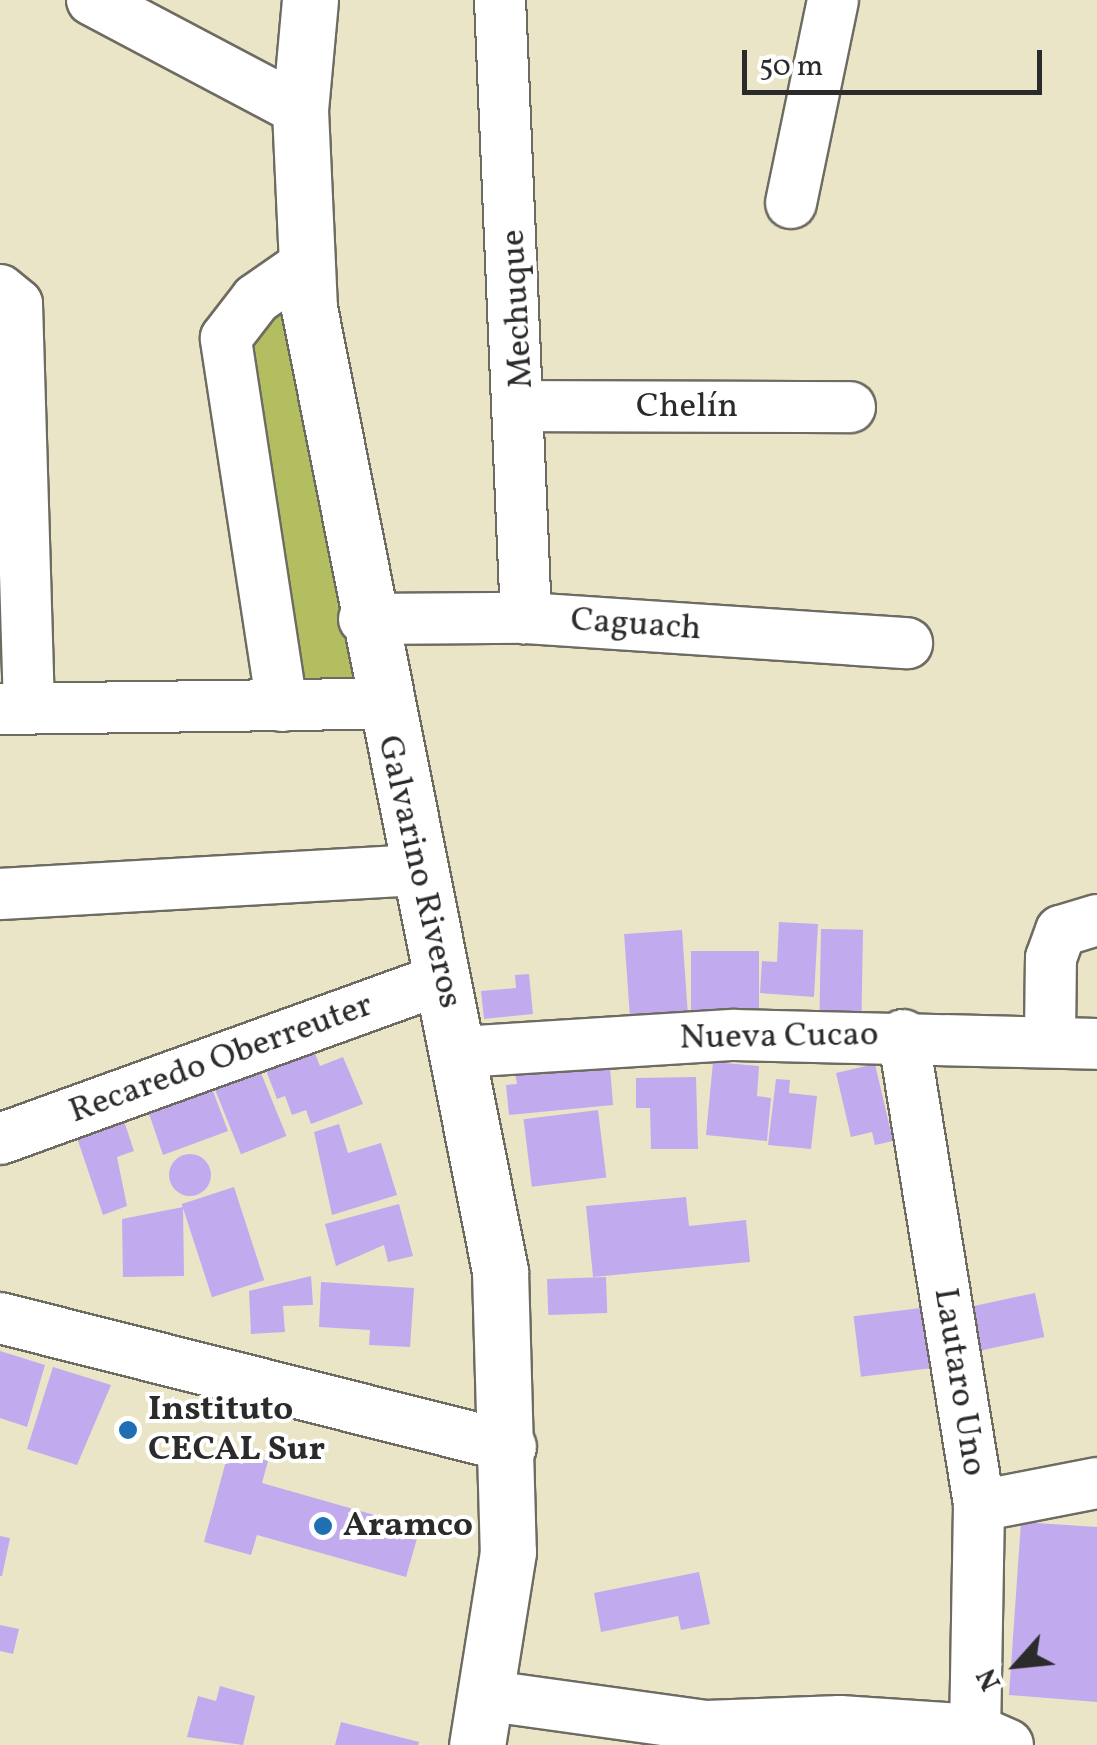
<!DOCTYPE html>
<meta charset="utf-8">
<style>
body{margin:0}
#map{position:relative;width:1097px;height:1745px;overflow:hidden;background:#ebe5c8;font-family:Vollkorn,serif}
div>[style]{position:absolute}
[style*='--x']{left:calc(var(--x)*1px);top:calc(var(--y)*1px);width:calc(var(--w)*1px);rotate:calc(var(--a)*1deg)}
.green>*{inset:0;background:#b2be5f}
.building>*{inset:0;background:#c2aaee;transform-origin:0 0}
.round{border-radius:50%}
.roads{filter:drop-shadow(2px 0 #6e6c62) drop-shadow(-2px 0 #6e6c62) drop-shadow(0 2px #6e6c62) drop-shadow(0 -2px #6e6c62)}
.minor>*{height:50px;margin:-25px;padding:0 25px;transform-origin:25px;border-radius:25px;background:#fff}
.major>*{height:55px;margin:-27.5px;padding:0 27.5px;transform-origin:27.5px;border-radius:27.5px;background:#fff}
.dots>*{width:28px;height:28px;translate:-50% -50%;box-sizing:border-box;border:5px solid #fff;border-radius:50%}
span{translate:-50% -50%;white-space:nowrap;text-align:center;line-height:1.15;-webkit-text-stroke:8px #fff;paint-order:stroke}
.street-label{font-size:35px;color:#2b2b2b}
.poi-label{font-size:35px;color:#2b2b2b;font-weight:700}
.left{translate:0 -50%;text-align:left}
.north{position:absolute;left:967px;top:1615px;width:100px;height:100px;-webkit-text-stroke:8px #fff;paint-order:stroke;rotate:243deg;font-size:28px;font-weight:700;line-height:40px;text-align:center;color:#2b2b2b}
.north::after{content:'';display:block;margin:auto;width:35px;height:45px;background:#2b2b2b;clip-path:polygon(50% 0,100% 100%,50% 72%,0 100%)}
.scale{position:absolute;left:742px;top:50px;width:300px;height:45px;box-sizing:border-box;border:5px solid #2b2b2b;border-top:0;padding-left:12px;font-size:30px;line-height:35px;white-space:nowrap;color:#2b2b2b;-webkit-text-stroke:8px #fff;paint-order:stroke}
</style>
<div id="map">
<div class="green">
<div style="clip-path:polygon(294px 287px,367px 690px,294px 692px,238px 344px)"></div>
</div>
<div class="building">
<div style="clip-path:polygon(779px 922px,818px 924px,814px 997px,760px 993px,762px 961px,777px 962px)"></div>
<div style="left:821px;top:929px;width:42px;height:88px;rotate:1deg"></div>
<div style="left:682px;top:930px;width:91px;height:58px;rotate:86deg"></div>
<div style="left:691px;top:951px;width:68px;height:67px"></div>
<div style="clip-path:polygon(529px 974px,533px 1014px,484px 1019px,481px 991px,516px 988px,515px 975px)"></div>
<div style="clip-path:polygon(313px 1048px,320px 1066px,343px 1057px,363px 1104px,311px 1124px,306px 1110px,292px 1115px,285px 1096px,277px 1099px,259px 1052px)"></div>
<div style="clip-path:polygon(609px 1054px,613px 1105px,509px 1115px,506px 1085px,517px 1084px,515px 1073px)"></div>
<div style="left:255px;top:1058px;width:84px;height:49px;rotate:68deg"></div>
<div style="clip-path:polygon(713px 1062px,759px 1066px,757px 1096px,771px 1098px,767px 1141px,706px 1135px)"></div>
<div style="clip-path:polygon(875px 1064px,893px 1141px,875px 1145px,872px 1132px,851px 1137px,836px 1073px)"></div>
<div style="clip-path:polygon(696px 1077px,698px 1149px,651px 1149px,650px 1108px,636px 1108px,636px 1078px)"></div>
<div style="clip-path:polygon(776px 1079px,790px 1080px,789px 1093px,817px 1096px,811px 1149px,768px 1145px)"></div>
<div style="clip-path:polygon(186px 1089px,190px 1099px,213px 1091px,228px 1131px,163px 1155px,142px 1093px)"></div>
<div style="clip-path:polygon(119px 1106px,134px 1151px,117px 1157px,127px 1206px,103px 1215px,72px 1123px)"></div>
<div style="left:598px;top:1110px;width:68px;height:75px;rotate:83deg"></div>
<div style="clip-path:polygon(339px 1124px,348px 1153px,381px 1143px,397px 1195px,332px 1215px,314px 1132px)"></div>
<div class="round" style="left:169px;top:1154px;width:42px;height:42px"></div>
<div style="left:234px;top:1187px;width:98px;height:55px;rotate:72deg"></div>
<div style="clip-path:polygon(686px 1197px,689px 1226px,746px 1220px,750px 1262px,593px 1277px,586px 1206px)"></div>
<div style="clip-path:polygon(399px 1204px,413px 1256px,388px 1262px,384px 1245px,336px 1266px,325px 1224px)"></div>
<div style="clip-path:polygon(183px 1207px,184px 1276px,123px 1277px,122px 1219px)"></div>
<div style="clip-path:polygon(311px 1276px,313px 1305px,283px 1306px,285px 1332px,251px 1334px,249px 1291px)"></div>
<div style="left:606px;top:1277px;width:36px;height:59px;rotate:88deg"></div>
<div style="clip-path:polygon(321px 1282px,414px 1288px,410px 1347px,369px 1345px,370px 1330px,319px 1327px)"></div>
<div style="left:1035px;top:1293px;width:45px;height:67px;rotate:78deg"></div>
<div style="left:929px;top:1307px;width:61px;height:76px;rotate:83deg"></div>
<div style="clip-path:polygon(0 1351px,45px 1365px,27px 1427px,0 1418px)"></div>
<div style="clip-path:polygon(53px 1367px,111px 1385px,77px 1465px,27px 1449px)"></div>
<div style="clip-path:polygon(229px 1450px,268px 1461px,262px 1483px,420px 1528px,406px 1577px,257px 1535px,251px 1555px,204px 1542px)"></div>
<div style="clip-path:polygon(1021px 1522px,1097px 1527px,1097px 1702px,1009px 1695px)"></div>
<div style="clip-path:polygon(0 1536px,10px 1538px,2px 1576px,0 1576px)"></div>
<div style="clip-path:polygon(699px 1572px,710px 1624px,681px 1630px,678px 1616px,601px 1632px,594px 1593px)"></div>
<div style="clip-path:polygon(0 1625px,19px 1629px,13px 1654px,0 1651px)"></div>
<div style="clip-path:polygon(220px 1686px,255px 1696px,243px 1745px,187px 1737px,198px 1696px,216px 1701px)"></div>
<div style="clip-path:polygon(341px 1722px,419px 1742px,418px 1745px,335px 1745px)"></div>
</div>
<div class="roads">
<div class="minor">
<div style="--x:92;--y:0;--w:235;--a:27.9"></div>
<div style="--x:500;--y:0;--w:619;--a:87.59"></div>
<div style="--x:791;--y:203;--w:207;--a:-78.3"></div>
<div style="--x:0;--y:290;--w:22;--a:39"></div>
<div style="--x:17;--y:304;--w:404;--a:88.3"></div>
<div style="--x:524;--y:406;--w:326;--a:0.2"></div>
<div style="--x:364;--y:619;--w:162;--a:-0.4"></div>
<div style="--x:526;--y:618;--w:382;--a:3.8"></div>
<div style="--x:282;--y:706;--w:372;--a:-98.7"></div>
<div style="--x:226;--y:338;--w:49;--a:-52.4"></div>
<div style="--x:256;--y:299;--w:60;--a:-34.8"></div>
<div style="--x:0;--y:709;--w:381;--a:-0.8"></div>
<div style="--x:0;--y:894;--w:419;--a:-3.3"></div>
<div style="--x:903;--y:1035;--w:477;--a:80.8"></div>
<div style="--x:979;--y:1506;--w:224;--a:91"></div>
<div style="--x:1050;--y:1037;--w:79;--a:-89.3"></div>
<div style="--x:1051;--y:958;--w:29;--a:-70"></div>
<div style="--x:1061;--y:931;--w:38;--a:-17"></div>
<div style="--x:461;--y:1052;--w:274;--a:-3.6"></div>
<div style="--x:734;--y:1035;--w:363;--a:1.4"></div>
<div style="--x:0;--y:1139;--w:471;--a:-19.9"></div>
<div style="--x:0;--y:1318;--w:527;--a:14.17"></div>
<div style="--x:979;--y:1506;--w:120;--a:-11"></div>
<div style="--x:490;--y:1696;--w:218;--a:7.9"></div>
<div style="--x:706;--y:1726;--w:134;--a:-2.1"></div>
<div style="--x:840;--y:1721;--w:135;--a:3.8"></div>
<div style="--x:975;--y:1730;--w:36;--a:24"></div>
</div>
<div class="major">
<div style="--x:310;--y:0;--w:110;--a:95.2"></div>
<div style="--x:300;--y:110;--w:198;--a:87.4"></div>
<div style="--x:309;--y:308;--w:982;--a:78.78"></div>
<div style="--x:500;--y:1271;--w:281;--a:88.4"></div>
<div style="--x:508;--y:1552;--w:195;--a:99.1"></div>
</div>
</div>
<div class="dots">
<div style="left:128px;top:1430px;background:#1f6fb2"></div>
<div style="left:323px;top:1526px;background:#1f6fb2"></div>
</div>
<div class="street-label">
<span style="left:518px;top:309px;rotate:-93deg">Mechuque</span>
<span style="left:687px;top:407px">Chelín</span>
<span style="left:636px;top:625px;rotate:4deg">Caguach</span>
<span style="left:419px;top:872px;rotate:77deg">Galvarino Riveros</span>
<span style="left:779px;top:1037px;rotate:-1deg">Nueva Cucao</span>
<span style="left:221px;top:1059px;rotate:-20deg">Recaredo Oberreuter</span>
<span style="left:959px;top:1382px;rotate:81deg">Lautaro Uno</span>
</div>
<div class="poi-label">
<span class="left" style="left:148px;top:1430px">Instituto<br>CECAL Sur</span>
<span class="left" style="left:343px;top:1526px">Aramco</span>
</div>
<div class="north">N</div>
<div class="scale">50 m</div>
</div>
